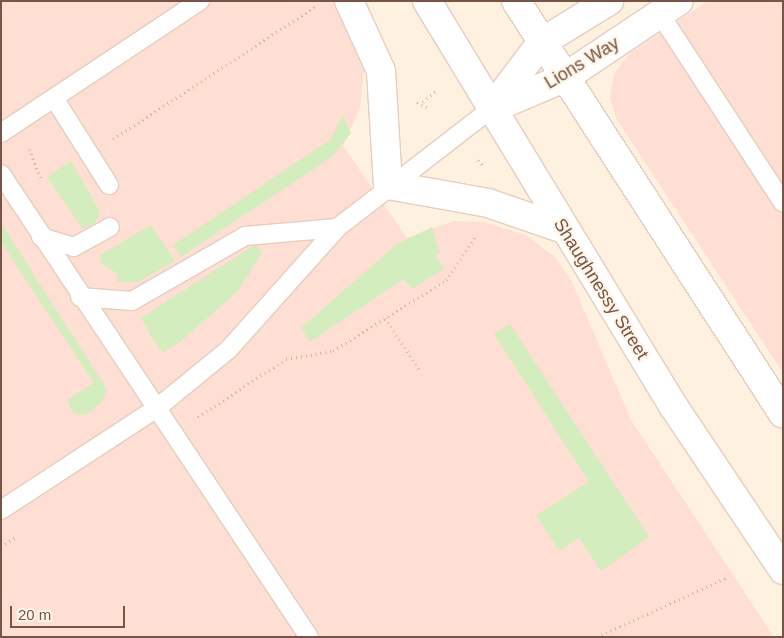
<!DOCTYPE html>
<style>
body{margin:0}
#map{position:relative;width:784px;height:638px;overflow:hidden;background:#fef1e0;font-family:Arial,sans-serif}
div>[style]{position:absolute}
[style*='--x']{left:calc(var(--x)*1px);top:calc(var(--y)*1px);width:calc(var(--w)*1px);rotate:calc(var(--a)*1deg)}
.commercial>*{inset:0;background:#ffded3}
.green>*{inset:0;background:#d3edbe}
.path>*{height:3px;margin-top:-1.5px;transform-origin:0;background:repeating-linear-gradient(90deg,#dbaf99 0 1px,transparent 0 5px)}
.roads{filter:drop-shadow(1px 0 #e5cebe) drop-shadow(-1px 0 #e5cebe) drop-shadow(0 1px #e5cebe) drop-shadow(0 -1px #e5cebe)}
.lane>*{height:18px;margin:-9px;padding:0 9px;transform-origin:9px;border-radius:9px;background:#fff}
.street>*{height:28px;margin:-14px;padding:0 14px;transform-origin:14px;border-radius:14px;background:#fff}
.secondary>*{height:28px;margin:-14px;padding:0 14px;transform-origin:14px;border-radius:14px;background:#fff}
span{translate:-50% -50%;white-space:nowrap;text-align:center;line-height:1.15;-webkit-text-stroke:4.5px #fff5e8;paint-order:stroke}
.street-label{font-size:18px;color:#775445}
.frame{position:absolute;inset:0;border:2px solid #775445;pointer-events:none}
.scale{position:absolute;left:10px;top:606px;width:115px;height:22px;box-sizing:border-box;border:2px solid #775445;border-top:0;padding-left:6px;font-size:15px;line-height:18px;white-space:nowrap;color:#775445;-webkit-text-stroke:4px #fff5e8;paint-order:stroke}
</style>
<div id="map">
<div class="commercial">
<div style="clip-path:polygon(1px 1px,335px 1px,355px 38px,364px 70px,360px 108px,343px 146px,407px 238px,454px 221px,483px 222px,526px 235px,555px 257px,572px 282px,631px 420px,774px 637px,1px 637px)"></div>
<div style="clip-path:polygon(708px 1px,783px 1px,783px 373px,616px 118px,610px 98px,614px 74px,629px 54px)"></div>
</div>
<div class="green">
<div style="clip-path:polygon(343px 115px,351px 133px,332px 157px,181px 257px,173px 245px,330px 140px)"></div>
<div style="clip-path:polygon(71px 161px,100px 212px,95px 223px,83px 229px,47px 177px)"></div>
<div style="clip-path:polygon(1px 223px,107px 389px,101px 403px,85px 415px,73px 413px,67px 400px,94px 383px,1px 242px)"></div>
<div style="clip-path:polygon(151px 225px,175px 261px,138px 282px,118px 282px,117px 273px,101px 263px,100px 255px)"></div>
<div style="clip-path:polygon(432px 227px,440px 252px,436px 256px,444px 269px,412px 289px,404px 279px,310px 342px,301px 328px,397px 244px)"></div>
<div style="clip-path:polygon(256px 244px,262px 253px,238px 291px,180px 342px,163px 352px,158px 348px,141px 318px)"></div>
<div style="clip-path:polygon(510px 324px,649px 537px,601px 571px,579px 538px,559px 551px,536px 515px,589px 482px,494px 334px)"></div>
</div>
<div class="path">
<div style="--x:417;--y:102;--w:13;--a:29"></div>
<div style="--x:423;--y:102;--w:17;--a:-40"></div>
<div style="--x:113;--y:139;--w:241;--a:-33.2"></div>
<div style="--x:29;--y:149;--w:31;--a:68"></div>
<div style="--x:478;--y:160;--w:9;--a:49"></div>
<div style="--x:385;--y:318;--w:61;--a:56.3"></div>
<div style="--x:198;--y:417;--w:105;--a:-33.4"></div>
<div style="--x:286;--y:359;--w:48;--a:-9.7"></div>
<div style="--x:333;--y:351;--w:133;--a:-32.1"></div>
<div style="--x:446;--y:280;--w:53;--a:-55.7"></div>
<div style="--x:1;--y:547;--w:18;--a:-34"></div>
<div style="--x:597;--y:637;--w:142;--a:-24.6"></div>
</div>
<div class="roads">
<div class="lane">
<div style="--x:660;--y:14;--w:225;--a:56.9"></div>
<div style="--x:54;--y:98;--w:103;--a:57.7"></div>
<div style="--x:1;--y:133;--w:239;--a:-33.6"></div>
<div style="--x:1;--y:174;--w:556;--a:56.37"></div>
<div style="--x:41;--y:237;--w:34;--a:17"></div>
<div style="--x:74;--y:247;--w:41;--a:-29.1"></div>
<div style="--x:80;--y:297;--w:52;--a:4.4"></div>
<div style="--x:132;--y:301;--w:130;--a:-29.9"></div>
<div style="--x:245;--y:236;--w:92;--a:-5"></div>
<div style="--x:1;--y:510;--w:186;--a:-33.2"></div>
<div style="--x:157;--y:408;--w:93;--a:-39.3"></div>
<div style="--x:229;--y:349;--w:162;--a:-48.2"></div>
<div style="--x:337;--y:228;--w:195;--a:-37.7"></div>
</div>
<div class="street">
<div style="--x:492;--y:108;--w:83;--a:-52.9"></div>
<div style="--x:542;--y:42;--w:79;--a:-31.5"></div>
<div style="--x:491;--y:109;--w:79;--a:-23"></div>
<div style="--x:564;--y:78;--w:138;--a:-33.8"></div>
</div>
<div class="secondary">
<div style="--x:349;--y:1;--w:77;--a:65.4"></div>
<div style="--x:381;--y:71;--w:114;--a:86.5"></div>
<div style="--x:388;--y:185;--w:102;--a:10.2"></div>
<div style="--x:488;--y:203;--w:80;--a:18.9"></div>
<div style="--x:427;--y:1;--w:475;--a:58.7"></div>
<div style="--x:674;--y:407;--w:196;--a:56.2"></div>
<div style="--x:516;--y:1;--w:491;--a:57.1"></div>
</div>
</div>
<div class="street-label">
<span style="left:582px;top:63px;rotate:-31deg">Lions Way</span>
<span style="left:601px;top:289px;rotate:58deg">Shaughnessy Street</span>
</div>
<div class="frame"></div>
<div class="scale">20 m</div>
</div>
